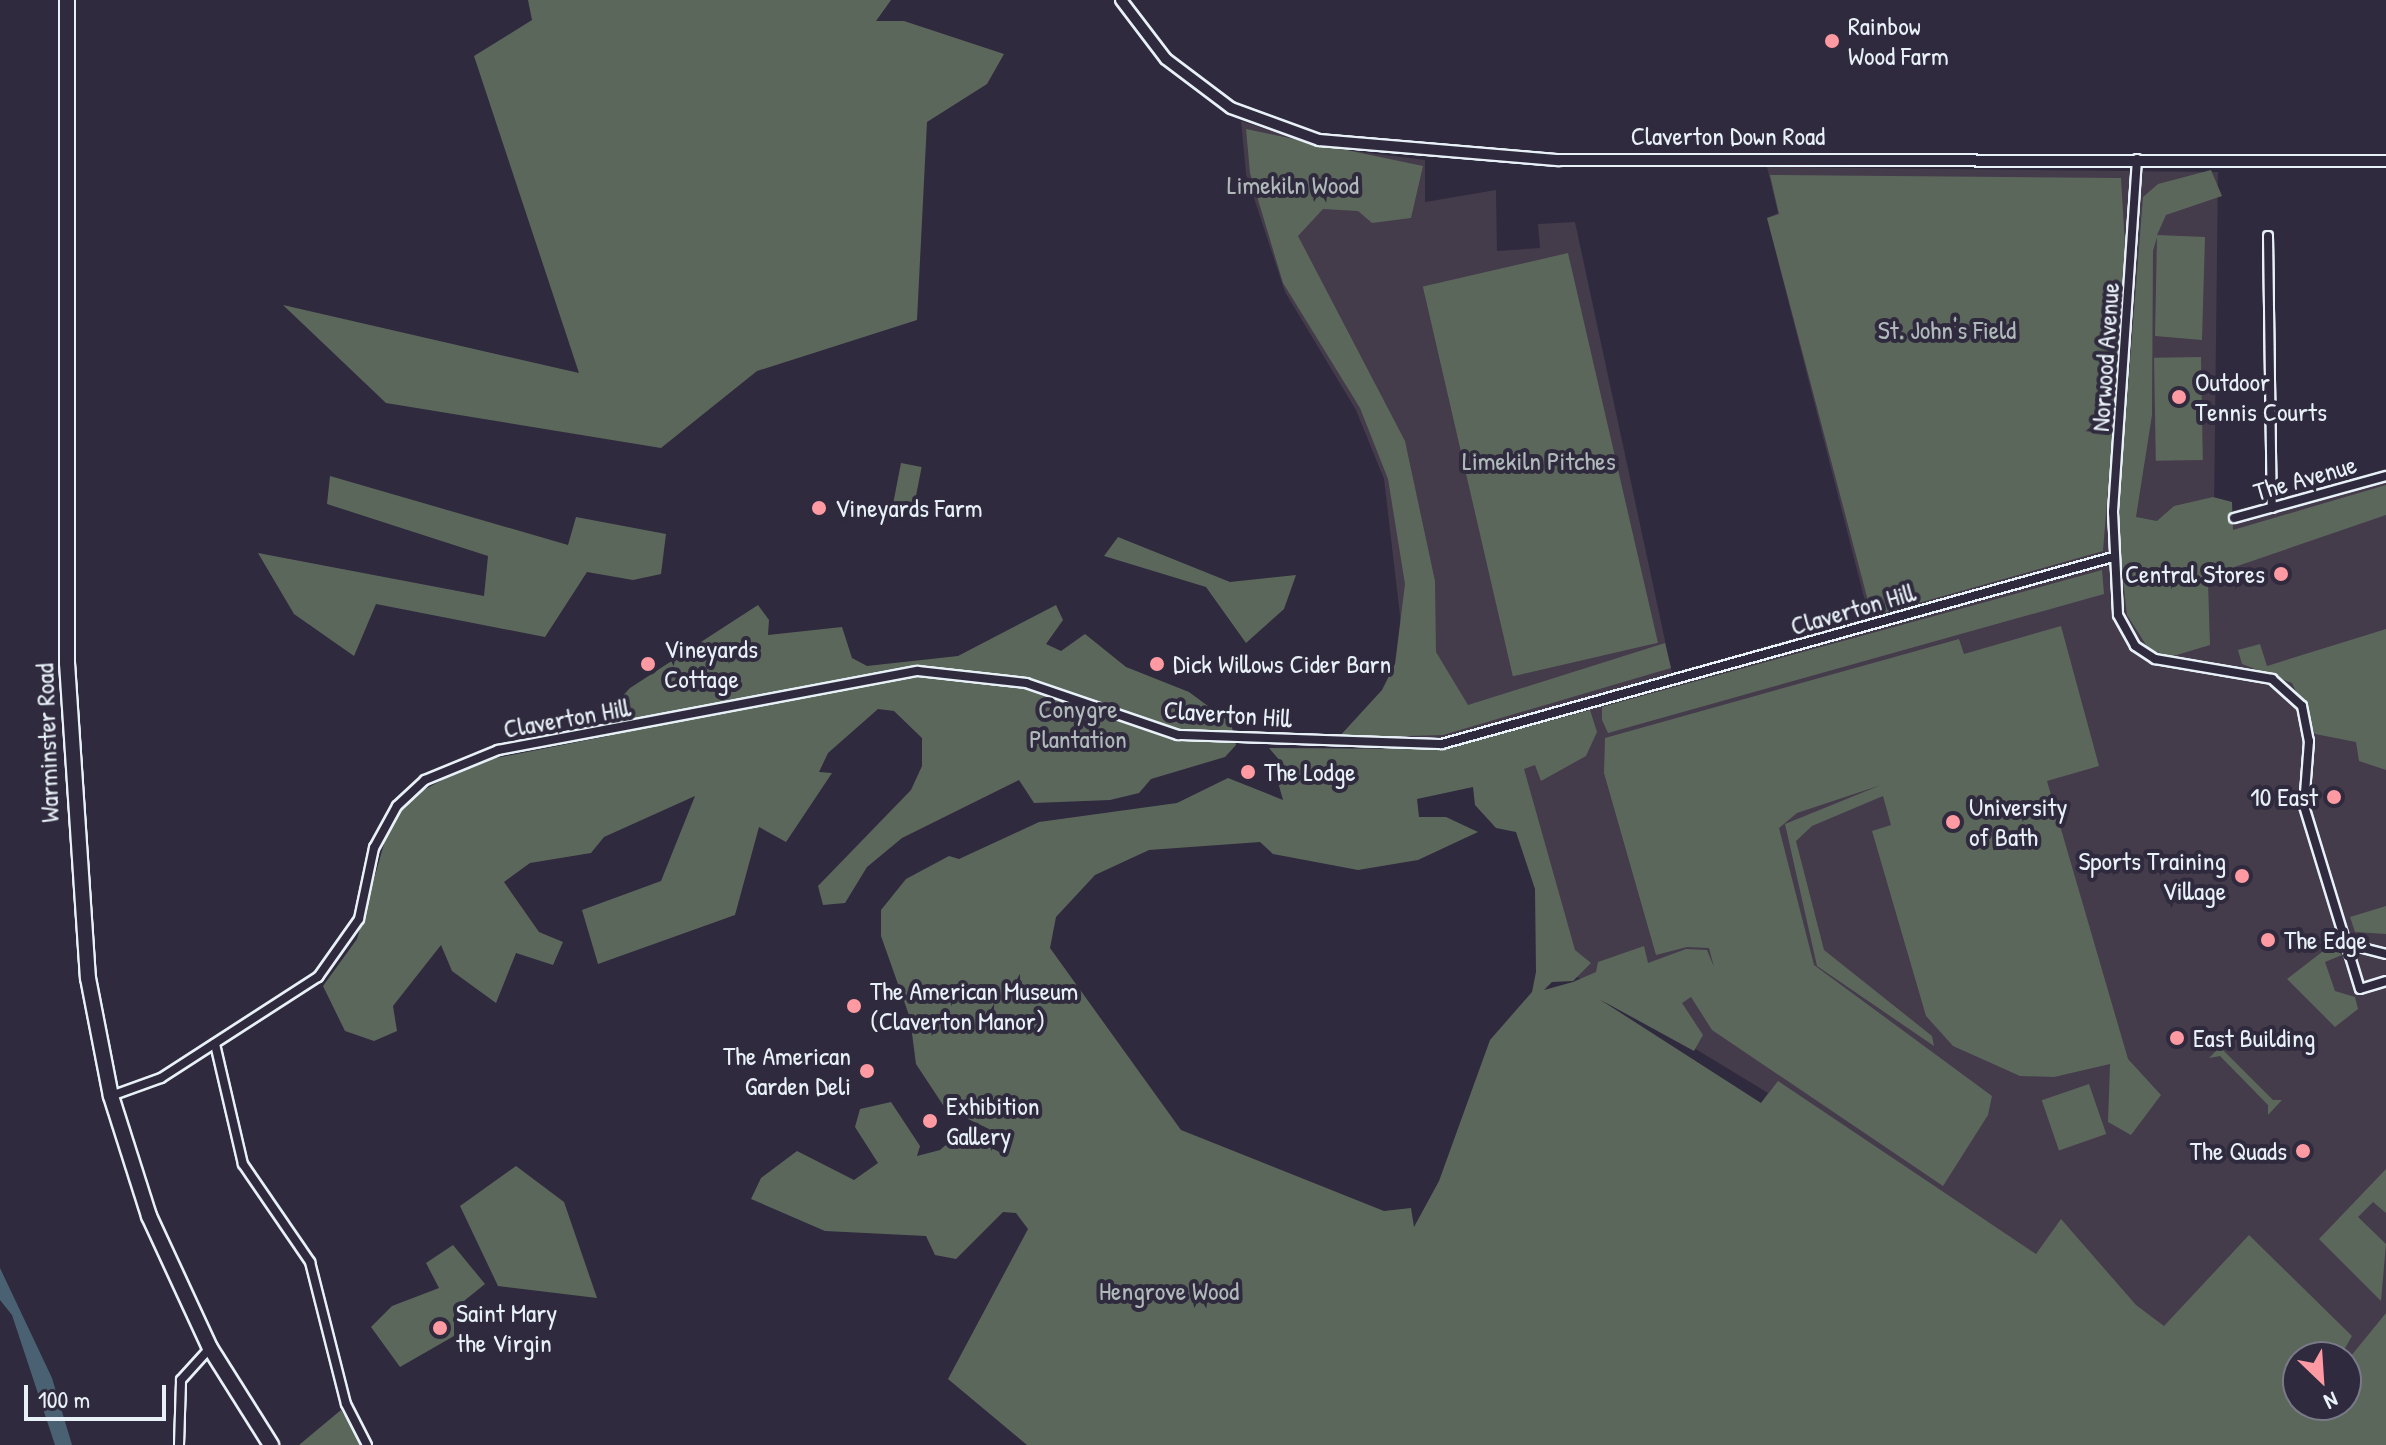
<!DOCTYPE html>
<style>
body{margin:0}
#map{position:relative;width:2386px;height:1445px;overflow:hidden;background:#2f2a3d;font-family:"Patrick Hand",sans-serif}
div>[style]{position:absolute}
[style*='--x']{left:calc(var(--x)*1px);top:calc(var(--y)*1px);width:calc(var(--w)*1px);rotate:calc(var(--a)*1deg)}
.built>*{inset:0;background:#443b4b}
.green>*{inset:0;background:#5c675c;transform-origin:0 0}
.water>*{inset:0;background:#4a6174}
.roads{filter:drop-shadow(2px 0 #e8f1f8) drop-shadow(-2px 0 #e8f1f8) drop-shadow(0 2px #e8f1f8) drop-shadow(0 -2px #e8f1f8)}
.minor>*{height:8px;margin:-4px;padding:0 4px;transform-origin:4px;border-radius:4px;background:#2f2a3d}
.tertiary>*{height:10px;margin:-5px;padding:0 5px;transform-origin:5px;border-radius:5px;background:#2f2a3d}
.trunk>*{height:14px;margin:-7px;padding:0 7px;transform-origin:7px;border-radius:7px;background:#2f2a3d}
.dots>*{width:22px;height:22px;translate:-50% -50%;box-sizing:border-box;border:4px solid #2f2a3d;border-radius:50%}
span{translate:-50% -50%;white-space:nowrap;text-align:center;line-height:1.15;-webkit-text-stroke:8px #2f2a3d;paint-order:stroke}
.poi-label{font-size:26px;color:#e8f1f8}
.left{translate:0 -50%;text-align:left}
.right{translate:-100% -50%;text-align:right}
.street-label{font-size:26px;color:#e8f1f8}
.park-label{font-size:26px;color:#b0baba}
.north{position:absolute;left:2282px;top:1341px;width:80px;height:80px;box-sizing:border-box;background:#2f2a3d;border:2px solid #797a88;border-radius:50%;rotate:155deg;font-size:22px;font-weight:700;line-height:32px;text-align:center;color:#e8f1f8}
.north::after{content:'';display:block;margin:auto;width:28px;height:36px;background:#ff9aa2;clip-path:polygon(50% 0,100% 100%,50% 72%,0 100%)}
.scale{position:absolute;left:24px;top:1385px;width:142px;height:36px;box-sizing:border-box;border:4px solid #e8f1f8;border-top:0;padding-left:10px;font-size:24px;line-height:28px;white-space:nowrap;color:#e8f1f8;-webkit-text-stroke:6px #2f2a3d;paint-order:stroke}
</style>
<div id="map">
<div class="built">
<div style="clip-path:polygon(evenodd,1241px 121px,1322px 147px,1425px 160px,1425px 202px,1496px 190px,1497px 251px,1540px 248px,1538px 224px,1575px 222px,1672px 673px,1869px 617px,1767px 218px,1778px 213px,1767px 167px,2218px 172px,2214px 516px,2386px 469px,2386px 1445px,2293px 1445px,2213px 1403px,2204px 1378px,2171px 1368px,2039px 1278px,2019px 1296px,1755px 1111px,1768px 1093px,1564px 969px,1491px 726px,1444px 739px,1349px 735px,1386px 694px,1403px 641px,1384px 479px,1356px 410px,1285px 292px,1246px 174px,1241px 121px,2298px 1357px,2346px 1357px,2346px 1405px,2298px 1405px,2298px 1357px)"></div>
</div>
<div class="green">
<div style="clip-path:polygon(528px 0,891px 0,876px 21px,904px 21px,1004px 54px,987px 84px,927px 122px,917px 320px,757px 371px,661px 448px,386px 403px,283px 305px,579px 373px,474px 56px,532px 20px)"></div>
<div style="clip-path:polygon(1246px 129px,1423px 166px,1411px 218px,1372px 223px,1358px 211px,1323px 209px,1298px 236px,1405px 441px,1435px 581px,1436px 652px,1468px 705px,1665px 643px,1671px 668px,1443px 735px,1338px 738px,1382px 690px,1395px 664px,1405px 584px,1388px 479px,1360px 408px,1283px 283px,1250px 173px)"></div>
<div style="clip-path:polygon(2211px 170px,2222px 196px,2166px 215px,2157px 235px,2205px 237px,2202px 340px,2155px 336px,2157px 237px,2153px 251px,2152px 415px,2136px 517px,2157px 521px,2174px 506px,2213px 497px,2232px 502px,2233px 530px,2386px 485px,2386px 515px,2217px 573px,2208px 582px,2210px 645px,2170px 657px,2148px 648px,2127px 615px,2117px 527px,2143px 197px,2158px 184px)"></div>
<div style="clip-path:polygon(1770px 175px,2121px 178px,2126px 262px,2103px 551px,1872px 616px,1767px 218px,1779px 214px)"></div>
<div style="left:1568px;top:253px;width:400px;height:149px;rotate:77deg"></div>
<div style="left:2201px;top:357px;width:103px;height:47px;rotate:89deg"></div>
<div style="left:901px;top:463px;width:21px;height:46px;rotate:11deg"></div>
<div style="clip-path:polygon(330px 476px,568px 545px,576px 517px,666px 534px,661px 574px,633px 580px,587px 572px,545px 637px,376px 604px,354px 656px,294px 614px,258px 553px,484px 596px,488px 556px,327px 504px)"></div>
<div style="clip-path:polygon(1118px 537px,1230px 582px,1296px 575px,1284px 609px,1246px 643px,1206px 587px,1104px 556px)"></div>
<div style="clip-path:polygon(2102px 570px,2104px 594px,1608px 733px,1602px 720px,1602px 707px)"></div>
<div style="clip-path:polygon(758px 605px,769px 620px,768px 635px,842px 627px,852px 658px,867px 666px,958px 656px,1056px 605px,1063px 620px,1046px 644px,1061px 651px,1085px 634px,1126px 667px,1189px 692px,1231px 723px,1236px 745px,1225px 757px,1151px 779px,1139px 793px,1110px 800px,1034px 803px,1019px 780px,902px 838px,867px 867px,845px 903px,823px 905px,818px 886px,911px 790px,922px 766px,922px 738px,894px 711px,878px 709px,828px 753px,819px 772px,832px 773px,786px 842px,759px 827px,735px 915px,598px 964px,582px 910px,661px 881px,695px 796px,604px 837px,591px 853px,530px 863px,504px 882px,539px 932px,563px 942px,553px 965px,516px 953px,496px 1003px,452px 971px,441px 945px,393px 1006px,397px 1031px,374px 1041px,345px 1031px,323px 986px,357px 939px,389px 826px,414px 795px,476px 762px,608px 736px,604px 716px,630px 688px)"></div>
<div style="clip-path:polygon(evenodd,2061px 626px,2099px 766px,2047px 781px,2128px 1059px,2161px 1095px,2131px 1135px,2108px 1122px,2110px 1064px,2054px 1077px,2020px 1076px,1953px 1046px,1926px 1016px,1872px 831px,1891px 825px,1883px 796px,1812px 826px,1796px 841px,1824px 950px,1932px 1036px,1934px 1046px,1817px 966px,1785px 824px,1881px 785px,1797px 813px,1779px 828px,1814px 965px,1992px 1096px,1988px 1115px,1943px 1186px,1712px 1030px,1691px 997px,1682px 1003px,1703px 1035px,1694px 1051px,1599px 999px,1761px 1103px,1778px 1081px,2036px 1254px,2061px 1219px,2136px 1305px,2164px 1326px,2249px 1235px,2352px 1336px,2340px 1357px,2298px 1357px,2298px 1405px,2346px 1405px,2346px 1362px,2386px 1313px,2386px 1445px,1027px 1445px,948px 1379px,1028px 1229px,1016px 1213px,1003px 1212px,956px 1259px,935px 1255px,926px 1236px,825px 1231px,751px 1199px,761px 1178px,797px 1151px,854px 1180px,878px 1163px,855px 1127px,860px 1109px,891px 1102px,920px 1146px,917px 1156px,940px 1150px,955px 1137px,953px 1128px,1005px 1155px,1010px 1149px,989px 1129px,945px 1108px,916px 1064px,910px 1018px,881px 936px,881px 910px,906px 879px,949px 856px,959px 859px,1039px 822px,1177px 803px,1228px 778px,1283px 800px,1276px 775px,1288px 770px,1269px 748px,1445px 749px,1590px 710px,1597px 732px,1586px 756px,1541px 781px,1535px 765px,1524px 769px,1575px 950px,1591px 963px,1573px 981px,1552px 982px,1544px 990px,1573px 982px,1596px 972px,1598px 962px,1644px 946px,1648px 963px,1686px 949px,1707px 950px,1714px 967px,1709px 948px,1687px 947px,1656px 955px,1604px 773px,1605px 738px,1959px 639px,1964px 654px,2061px 626px,1473px 787px,1475px 805px,1496px 828px,1516px 832px,1535px 889px,1536px 972px,1532px 992px,1490px 1040px,1439px 1181px,1414px 1227px,1411px 1208px,1384px 1211px,1181px 1130px,1050px 948px,1056px 917px,1095px 875px,1149px 850px,1260px 842px,1273px 854px,1358px 870px,1418px 860px,1478px 832px,1446px 817px,1419px 817px,1417px 799px,1473px 787px)"></div>
<div style="clip-path:polygon(2386px 629px,2386px 770px,2359px 761px,2356px 742px,2315px 734px,2292px 683px,2242px 664px,2238px 650px,2260px 644px,2267px 666px)"></div>
<div style="clip-path:polygon(2386px 906px,2386px 934px,2355px 932px,2350px 917px)"></div>
<div style="clip-path:polygon(2331px 945px,2342px 955px,2325px 962px,2335px 991px,2355px 997px,2358px 1009px,2335px 1027px,2287px 979px)"></div>
<div style="clip-path:polygon(2226px 1041px,2224px 1051px,2273px 1100px,2282px 1100px,2268px 1115px,2268px 1105px,2220px 1056px,2209px 1058px)"></div>
<div style="left:2089px;top:1084px;width:53px;height:50px;rotate:71deg"></div>
<div style="clip-path:polygon(516px 1166px,564px 1202px,597px 1298px,498px 1286px,460px 1206px)"></div>
<div style="clip-path:polygon(2386px 1169px,2386px 1213px,2373px 1202px,2358px 1217px,2386px 1244px,2381px 1301px,2319px 1239px)"></div>
<div style="clip-path:polygon(453px 1245px,485px 1284px,454px 1309px,454px 1336px,400px 1367px,371px 1327px,392px 1306px,439px 1288px,426px 1263px)"></div>
<div style="clip-path:polygon(341px 1410px,362px 1445px,299px 1445px)"></div>
</div>
<div class="water">
<div style="clip-path:polygon(0 1268px,52px 1378px,72px 1445px,55px 1445px,12px 1315px,0 1300px)"></div>
</div>
<div class="roads">
<div class="minor">
<div style="--x:2137;--y:159;--w:354;--a:93.9"></div>
<div style="--x:2113;--y:512;--w:103;--a:87.2"></div>
<div style="--x:2118;--y:615;--w:35;--a:61"></div>
<div style="--x:2135;--y:646;--w:24;--a:33"></div>
<div style="--x:2155;--y:659;--w:119;--a:9.7"></div>
<div style="--x:2272;--y:679;--w:40;--a:42"></div>
<div style="--x:2302;--y:706;--w:36;--a:79"></div>
<div style="--x:2309;--y:741;--w:65;--a:94.4"></div>
<div style="--x:2304;--y:806;--w:191;--a:73"></div>
<div style="--x:2360;--y:989;--w:27;--a:-17"></div>
<div style="--x:2268;--y:236;--w:272;--a:89.2"></div>
<div style="--x:2234;--y:518;--w:158;--a:-15.4"></div>
<div style="--x:2347;--y:944;--w:40;--a:14.4"></div>
<div style="--x:215;--y:1044;--w:123;--a:76.9"></div>
<div style="--x:243;--y:1164;--w:119;--a:55.6"></div>
<div style="--x:310;--y:1262;--w:146;--a:75.8"></div>
<div style="--x:346;--y:1404;--w:46;--a:62.9"></div>
<div style="--x:111;--y:1096;--w:53;--a:-19.8"></div>
<div style="--x:161;--y:1078;--w:187;--a:-32.8"></div>
<div style="--x:318;--y:977;--w:71;--a:-54.7"></div>
<div style="--x:359;--y:919;--w:73;--a:-78.1"></div>
<div style="--x:374;--y:848;--w:48;--a:-61.3"></div>
<div style="--x:397;--y:806;--w:38;--a:-43"></div>
<div style="--x:425;--y:780;--w:79;--a:-22.3"></div>
<div style="--x:498;--y:750;--w:427;--a:-10.7"></div>
<div style="--x:918;--y:671;--w:109;--a:6.3"></div>
<div style="--x:1026;--y:683;--w:161;--a:18.9"></div>
<div style="--x:1178;--y:735;--w:264;--a:2"></div>
<div style="--x:1442;--y:744;--w:697;--a:-15.57"></div>
<div style="--x:179;--y:1445;--w:65;--a:-88.2"></div>
<div style="--x:181;--y:1380;--w:43;--a:-47.8"></div>
</div>
<div class="tertiary">
<div style="--x:1121;--y:0;--w:74;--a:52.7"></div>
<div style="--x:1166;--y:59;--w:81;--a:37"></div>
<div style="--x:1231;--y:108;--w:94;--a:20"></div>
<div style="--x:1319;--y:140;--w:241;--a:4.8"></div>
<div style="--x:1559;--y:160;--w:827;--a:0.07"></div>
</div>
<div class="trunk">
<div style="--x:67;--y:0;--w:663;--a:90"></div>
<div style="--x:67;--y:663;--w:316;--a:86.2"></div>
<div style="--x:88;--y:978;--w:120;--a:79"></div>
<div style="--x:111;--y:1096;--w:126;--a:72.4"></div>
<div style="--x:149;--y:1216;--w:145;--a:65.2"></div>
<div style="--x:210;--y:1348;--w:115;--a:57.8"></div>
</div>
</div>
<div class="dots">
<div style="left:1832px;top:41px;background:#ff9aa2"></div>
<div style="left:2179px;top:397px;background:#ff9aa2"></div>
<div style="left:819px;top:508px;background:#ff9aa2"></div>
<div style="left:2281px;top:574px;background:#ff9aa2"></div>
<div style="left:648px;top:664px;background:#ff9aa2"></div>
<div style="left:1157px;top:664px;background:#ff9aa2"></div>
<div style="left:1248px;top:772px;background:#ff9aa2"></div>
<div style="left:2334px;top:797px;background:#ff9aa2"></div>
<div style="left:1953px;top:822px;background:#ff9aa2"></div>
<div style="left:2242px;top:876px;background:#ff9aa2"></div>
<div style="left:2268px;top:940px;background:#ff9aa2"></div>
<div style="left:854px;top:1006px;background:#ff9aa2"></div>
<div style="left:2177px;top:1038px;background:#ff9aa2"></div>
<div style="left:867px;top:1071px;background:#ff9aa2"></div>
<div style="left:930px;top:1121px;background:#ff9aa2"></div>
<div style="left:2303px;top:1151px;background:#ff9aa2"></div>
<div style="left:440px;top:1328px;background:#ff9aa2"></div>
</div>
<div class="poi-label">
<span class="left" style="left:1848px;top:41px">Rainbow<br>Wood Farm</span>
<span class="left" style="left:2195px;top:397px">Outdoor<br>Tennis Courts</span>
<span class="left" style="left:835px;top:508px">Vineyards Farm</span>
<span class="right" style="left:2265px;top:574px">Central Stores</span>
<span class="left" style="left:664px;top:664px">Vineyards<br>Cottage</span>
<span class="left" style="left:1173px;top:664px">Dick Willows Cider Barn</span>
<span class="left" style="left:1264px;top:772px">The Lodge</span>
<span class="right" style="left:2318px;top:797px">10 East</span>
<span class="left" style="left:1969px;top:822px">University<br>of Bath</span>
<span class="right" style="left:2226px;top:876px">Sports Training<br>Village</span>
<span class="left" style="left:2284px;top:940px">The Edge</span>
<span class="left" style="left:870px;top:1006px">The American Museum<br>(Claverton Manor)</span>
<span class="left" style="left:2193px;top:1038px">East Building</span>
<span class="right" style="left:851px;top:1071px">The American<br>Garden Deli</span>
<span class="left" style="left:946px;top:1121px">Exhibition<br>Gallery</span>
<span class="right" style="left:2287px;top:1151px">The Quads</span>
<span class="left" style="left:456px;top:1328px">Saint Mary<br>the Virgin</span>
</div>
<div class="street-label">
<span style="left:1728px;top:136px">Claverton Down Road</span>
<span style="left:2105px;top:357px;rotate:-86deg">Norwood Avenue</span>
<span style="left:2305px;top:478px;rotate:-16deg">The Avenue</span>
<span style="left:1853px;top:609px;rotate:-16deg">Claverton Hill</span>
<span style="left:1228px;top:714px;rotate:4deg">Claverton Hill</span>
<span style="left:567px;top:718px;rotate:-10deg">Claverton Hill</span>
<span style="left:47px;top:743px;rotate:-92deg">Warminster Road</span>
</div>
<div class="park-label">
<span style="left:1293px;top:185px">Limekiln Wood</span>
<span style="left:1947px;top:330px">St. John's Field</span>
<span style="left:1539px;top:461px">Limekiln Pitches</span>
<span style="left:1078px;top:724px">Conygre<br>Plantation</span>
<span style="left:1169px;top:1291px">Hengrove Wood</span>
</div>
<div class="north">N</div>
<div class="scale">100 m</div>
</div>
